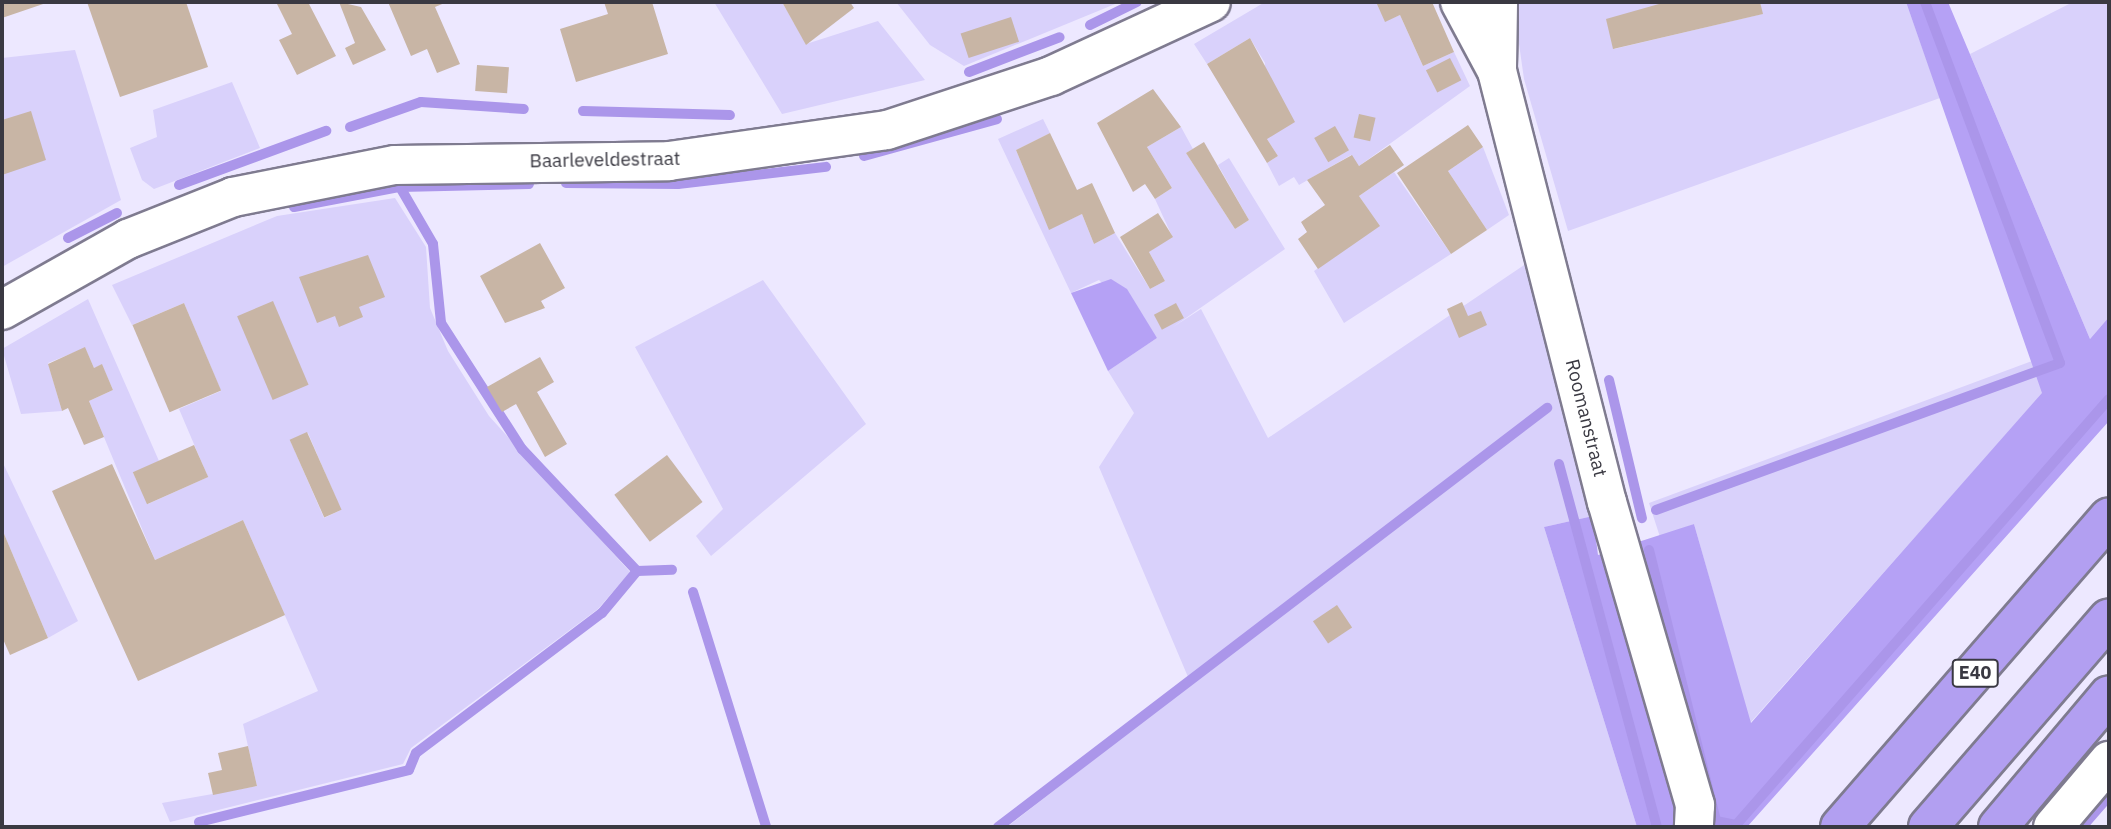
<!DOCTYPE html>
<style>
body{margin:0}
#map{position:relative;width:2111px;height:829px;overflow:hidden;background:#ede8ff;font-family:"IBM Plex Sans",sans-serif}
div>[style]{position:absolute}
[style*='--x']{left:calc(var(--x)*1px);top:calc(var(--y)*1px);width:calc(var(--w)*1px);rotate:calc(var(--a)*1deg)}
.green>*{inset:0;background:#d9d1fb}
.forest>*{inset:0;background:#b5a1f5}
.stream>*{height:10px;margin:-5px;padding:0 5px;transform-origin:5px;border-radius:5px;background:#ab96ea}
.building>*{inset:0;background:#c8b5a5;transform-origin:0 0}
.roads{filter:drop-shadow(2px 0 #7f7b90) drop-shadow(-2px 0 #7f7b90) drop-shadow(0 2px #7f7b90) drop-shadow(0 -2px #7f7b90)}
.street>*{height:38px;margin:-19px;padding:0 19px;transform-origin:19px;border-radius:19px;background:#fff}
.secondary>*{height:38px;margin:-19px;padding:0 19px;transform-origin:19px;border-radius:19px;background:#fff}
.highway>*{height:38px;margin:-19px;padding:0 19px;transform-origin:19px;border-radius:19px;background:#b29ff1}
span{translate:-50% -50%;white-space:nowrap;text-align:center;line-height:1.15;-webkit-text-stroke:7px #fff;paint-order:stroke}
.shield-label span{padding:2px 5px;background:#fff;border:2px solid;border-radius:5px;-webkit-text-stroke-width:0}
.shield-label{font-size:18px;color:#3a3942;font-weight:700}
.street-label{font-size:19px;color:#3a3942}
.frame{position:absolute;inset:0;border:4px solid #3a3942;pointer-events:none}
</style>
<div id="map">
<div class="green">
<div style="clip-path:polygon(714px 2px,782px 2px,806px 44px,878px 21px,925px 80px,782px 114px)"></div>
<div style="clip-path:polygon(896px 2px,1120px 2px,964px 66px,930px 45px)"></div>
<div style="clip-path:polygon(1265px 2px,1376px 2px,1385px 21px,1400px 15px,1423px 66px,1454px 52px,1470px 86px,1359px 166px,1351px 155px,1299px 185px,1294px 177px,1279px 186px,1267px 163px,1278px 156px,1267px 139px,1265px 63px,1250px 38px,1207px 64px,1194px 44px)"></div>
<div style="clip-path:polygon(1513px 2px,1666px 2px,1614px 49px,1762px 14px,1760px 2px,1906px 2px,1940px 98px,1568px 231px,1524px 79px)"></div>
<div style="clip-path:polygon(2073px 2px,2109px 2px,2109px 317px,2090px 339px,1970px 54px)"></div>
<div style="clip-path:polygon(75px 50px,121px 200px,2px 267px,2px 58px)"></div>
<div style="clip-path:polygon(232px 82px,260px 148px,154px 189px,142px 180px,130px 148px,157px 137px,153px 110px)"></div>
<div style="clip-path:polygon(1043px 119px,1050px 133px,1016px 150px,1049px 229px,1082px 214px,1094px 244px,1115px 233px,1150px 289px,1165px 281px,1149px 252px,1172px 236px,1155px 199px,1172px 188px,1147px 147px,1181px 127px,1193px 149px,1186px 153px,1235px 229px,1249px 220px,1218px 165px,1229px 158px,1285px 249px,1173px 327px,1201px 309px,1268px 438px,1530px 261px,1593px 516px,1544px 527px,1637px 827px,1007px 827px,1191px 684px,1099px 467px,1134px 413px,1108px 371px,1157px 338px,1099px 280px,1071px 293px,998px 139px)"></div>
<div style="clip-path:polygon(1483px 147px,1509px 215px,1487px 230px,1448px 171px)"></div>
<div style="clip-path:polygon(1394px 172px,1451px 254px,1344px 323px,1314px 271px,1379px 226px,1359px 196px)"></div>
<div style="clip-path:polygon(evenodd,395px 198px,426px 247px,430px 308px,448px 351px,489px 416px,630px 572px,598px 609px,411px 748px,403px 764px,170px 822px,162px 803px,257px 786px,243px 724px,318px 691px,243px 520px,155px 560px,89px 401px,113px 390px,102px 365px,94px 368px,85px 348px,48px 363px,62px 411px,21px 414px,2px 349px,88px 299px,159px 461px,133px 473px,148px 504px,208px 477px,179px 409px,221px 391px,184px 303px,132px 325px,112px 285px,277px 216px,395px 198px,308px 433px,341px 510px,324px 518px,290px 440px,308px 433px)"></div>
<div style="clip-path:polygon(763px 280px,866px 424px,711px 556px,696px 536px,723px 509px,635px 347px)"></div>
<div style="clip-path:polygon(2032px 361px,2043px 393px,1750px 723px,1694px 524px,1660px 537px,1649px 503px)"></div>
<div style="clip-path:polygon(2px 461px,78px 621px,48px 638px,2px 529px)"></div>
</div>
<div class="forest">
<div style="clip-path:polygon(1906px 2px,1948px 2px,2090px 339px,2109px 317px,2109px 421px,1747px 827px,1637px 827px,1544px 527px,1593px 516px,1598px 555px,1694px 524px,1751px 723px,2042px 393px)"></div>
<div style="clip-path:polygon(1111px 279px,1127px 289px,1157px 338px,1108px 371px,1071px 293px)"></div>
</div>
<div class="stream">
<div style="--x:1090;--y:25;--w:52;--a:-26.1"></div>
<div style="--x:969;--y:72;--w:97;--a:-21"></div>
<div style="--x:583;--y:111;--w:147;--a:1.6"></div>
<div style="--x:350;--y:127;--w:75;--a:-19.4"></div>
<div style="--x:421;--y:102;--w:103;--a:3.9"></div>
<div style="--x:864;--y:156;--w:138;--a:-15.5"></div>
<div style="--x:566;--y:183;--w:112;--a:0.5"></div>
<div style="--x:678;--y:184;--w:149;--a:-6.6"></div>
<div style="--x:179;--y:185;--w:157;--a:-20.2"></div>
<div style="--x:400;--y:187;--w:129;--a:-1.3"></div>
<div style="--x:294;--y:207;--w:108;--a:-10.7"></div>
<div style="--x:400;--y:187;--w:66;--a:59.9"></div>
<div style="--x:433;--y:244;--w:79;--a:84.2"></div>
<div style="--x:441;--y:323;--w:150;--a:57.3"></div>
<div style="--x:522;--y:449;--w:168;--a:46.7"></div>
<div style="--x:637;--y:571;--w:35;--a:-2"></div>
<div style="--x:68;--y:238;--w:55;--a:-27"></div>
<div style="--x:1609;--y:380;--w:142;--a:76.6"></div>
<div style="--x:1559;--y:464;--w:376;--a:74.9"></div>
<div style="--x:1656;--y:510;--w:430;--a:-20"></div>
<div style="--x:2060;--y:363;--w:385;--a:-110.5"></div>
<div style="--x:1649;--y:550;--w:279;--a:76.1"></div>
<div style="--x:1716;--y:821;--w:20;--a:11"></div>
<div style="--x:1736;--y:825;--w:566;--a:-48.8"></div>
<div style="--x:693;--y:592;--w:246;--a:72.7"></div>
<div style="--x:199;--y:822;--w:216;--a:-13.9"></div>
<div style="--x:409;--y:770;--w:18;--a:-68"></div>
<div style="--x:416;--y:753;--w:233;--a:-37"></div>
<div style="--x:602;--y:613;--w:55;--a:-50.2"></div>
<div style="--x:998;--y:827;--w:691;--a:-37.35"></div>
<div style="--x:2082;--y:827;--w:41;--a:-48.9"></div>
</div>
<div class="building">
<div style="clip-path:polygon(2px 2px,49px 2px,2px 18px)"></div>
<div style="clip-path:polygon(87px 2px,186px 2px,208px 67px,120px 97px)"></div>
<div style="clip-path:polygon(276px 2px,308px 2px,336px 56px,297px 75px,279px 40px,292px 34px)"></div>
<div style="clip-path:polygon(339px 2px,361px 7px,386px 50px,353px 65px,345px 48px,355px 43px)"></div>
<div style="clip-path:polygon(388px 2px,447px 2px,435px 7px,460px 64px,437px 73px,427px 49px,411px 56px)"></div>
<div style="clip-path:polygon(604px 2px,652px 2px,668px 54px,576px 82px,560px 29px,608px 14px)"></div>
<div style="clip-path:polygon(782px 2px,850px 2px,854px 8px,806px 45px)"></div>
<div style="clip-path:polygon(1376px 2px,1432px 2px,1454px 52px,1423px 66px,1400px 15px,1385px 22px)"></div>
<div style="clip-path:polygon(1666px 2px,1760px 2px,1763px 14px,1613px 49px,1606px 19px)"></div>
<div style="left:1011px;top:17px;width:26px;height:53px;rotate:72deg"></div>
<div style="clip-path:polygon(1250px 38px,1295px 122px,1267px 139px,1278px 156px,1267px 163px,1207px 64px)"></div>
<div style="left:1450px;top:58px;width:25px;height:27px;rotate:63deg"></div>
<div style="left:477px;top:65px;width:32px;height:26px;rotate:4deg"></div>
<div style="clip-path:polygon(1153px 89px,1181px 127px,1147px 147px,1172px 188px,1155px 199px,1145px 184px,1133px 192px,1097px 123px)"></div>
<div style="clip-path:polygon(31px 111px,46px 160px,2px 175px,2px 120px)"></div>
<div style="left:1359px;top:114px;width:17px;height:24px;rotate:13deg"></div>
<div style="clip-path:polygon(1468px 125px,1483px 147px,1448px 171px,1487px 230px,1451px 254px,1397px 173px)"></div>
<div style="left:1335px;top:126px;width:28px;height:24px;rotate:60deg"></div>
<div style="clip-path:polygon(1050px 133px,1077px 190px,1092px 183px,1115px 233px,1094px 244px,1082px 214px,1049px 230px,1016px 150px)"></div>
<div style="clip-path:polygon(1204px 142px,1249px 220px,1235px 229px,1186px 153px)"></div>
<div style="clip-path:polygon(1390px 145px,1404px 165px,1359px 196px,1380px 226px,1318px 269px,1298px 239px,1307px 232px,1301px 222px,1325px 205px,1307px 180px,1352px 155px,1359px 166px)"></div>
<div style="clip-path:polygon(1158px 213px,1173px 237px,1149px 252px,1165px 281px,1150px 289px,1120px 237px)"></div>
<div style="clip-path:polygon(540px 243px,565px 288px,541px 301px,545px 308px,505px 323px,480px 276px)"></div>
<div style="clip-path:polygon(368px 255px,385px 297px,359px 307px,363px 317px,339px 327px,335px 316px,317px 323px,299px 277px)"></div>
<div style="left:273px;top:301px;width:91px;height:39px;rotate:67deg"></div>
<div style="clip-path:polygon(1462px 302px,1468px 316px,1481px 311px,1487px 325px,1459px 338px,1447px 309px)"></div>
<div style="left:184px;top:303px;width:95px;height:56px;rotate:67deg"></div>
<div style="left:1176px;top:303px;width:17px;height:25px;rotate:62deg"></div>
<div style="clip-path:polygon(85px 347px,94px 368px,102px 364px,113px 390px,89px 401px,104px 437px,84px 445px,68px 408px,62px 411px,48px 364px)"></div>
<div style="clip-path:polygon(540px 357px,554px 382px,537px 392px,567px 444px,545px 457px,516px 404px,502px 412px,487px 387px)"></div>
<div style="left:307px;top:432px;width:85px;height:19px;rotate:66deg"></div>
<div style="left:194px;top:445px;width:35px;height:67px;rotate:66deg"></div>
<div style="left:667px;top:455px;width:59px;height:66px;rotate:53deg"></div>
<div style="clip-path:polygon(112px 464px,155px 560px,243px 520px,285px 615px,138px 681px,52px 491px)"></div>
<div style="clip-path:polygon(2px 529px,48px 638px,10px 655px,2px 637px)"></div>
<div style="left:1337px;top:605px;width:27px;height:29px;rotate:56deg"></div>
<div style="clip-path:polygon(248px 746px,257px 786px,213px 795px,208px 773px,222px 770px,218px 753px)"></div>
</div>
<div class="roads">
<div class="street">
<div style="--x:1460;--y:2;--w:78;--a:61.8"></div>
<div style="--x:1497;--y:71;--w:445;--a:75.7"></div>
<div style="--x:1607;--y:502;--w:316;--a:73.8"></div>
<div style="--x:1695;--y:805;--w:22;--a:93"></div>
<div style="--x:1497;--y:68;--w:66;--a:-89.1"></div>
</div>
<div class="secondary">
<div style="--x:2;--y:310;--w:145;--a:-29.4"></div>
<div style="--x:128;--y:239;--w:113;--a:-21.8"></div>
<div style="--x:233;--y:197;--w:165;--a:-11.2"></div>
<div style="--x:395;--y:165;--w:274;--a:-0.8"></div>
<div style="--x:669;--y:161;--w:220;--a:-8.1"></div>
<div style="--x:887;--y:130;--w:173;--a:-18.2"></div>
<div style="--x:1051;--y:76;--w:176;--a:-24.8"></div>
<div style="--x:2053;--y:827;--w:87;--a:-49.7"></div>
</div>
<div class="highway">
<div style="--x:1840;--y:827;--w:410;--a:-49"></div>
<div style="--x:1928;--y:827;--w:276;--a:-49.1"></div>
<div style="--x:1998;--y:827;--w:172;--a:-49.9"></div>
</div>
</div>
<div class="shield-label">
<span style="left:1975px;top:673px">E40</span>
</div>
<div class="street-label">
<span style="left:605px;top:160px;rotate:-1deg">Baarleveldestraat</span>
<span style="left:1586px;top:418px;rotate:76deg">Roomanstraat</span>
</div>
<div class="frame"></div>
</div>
